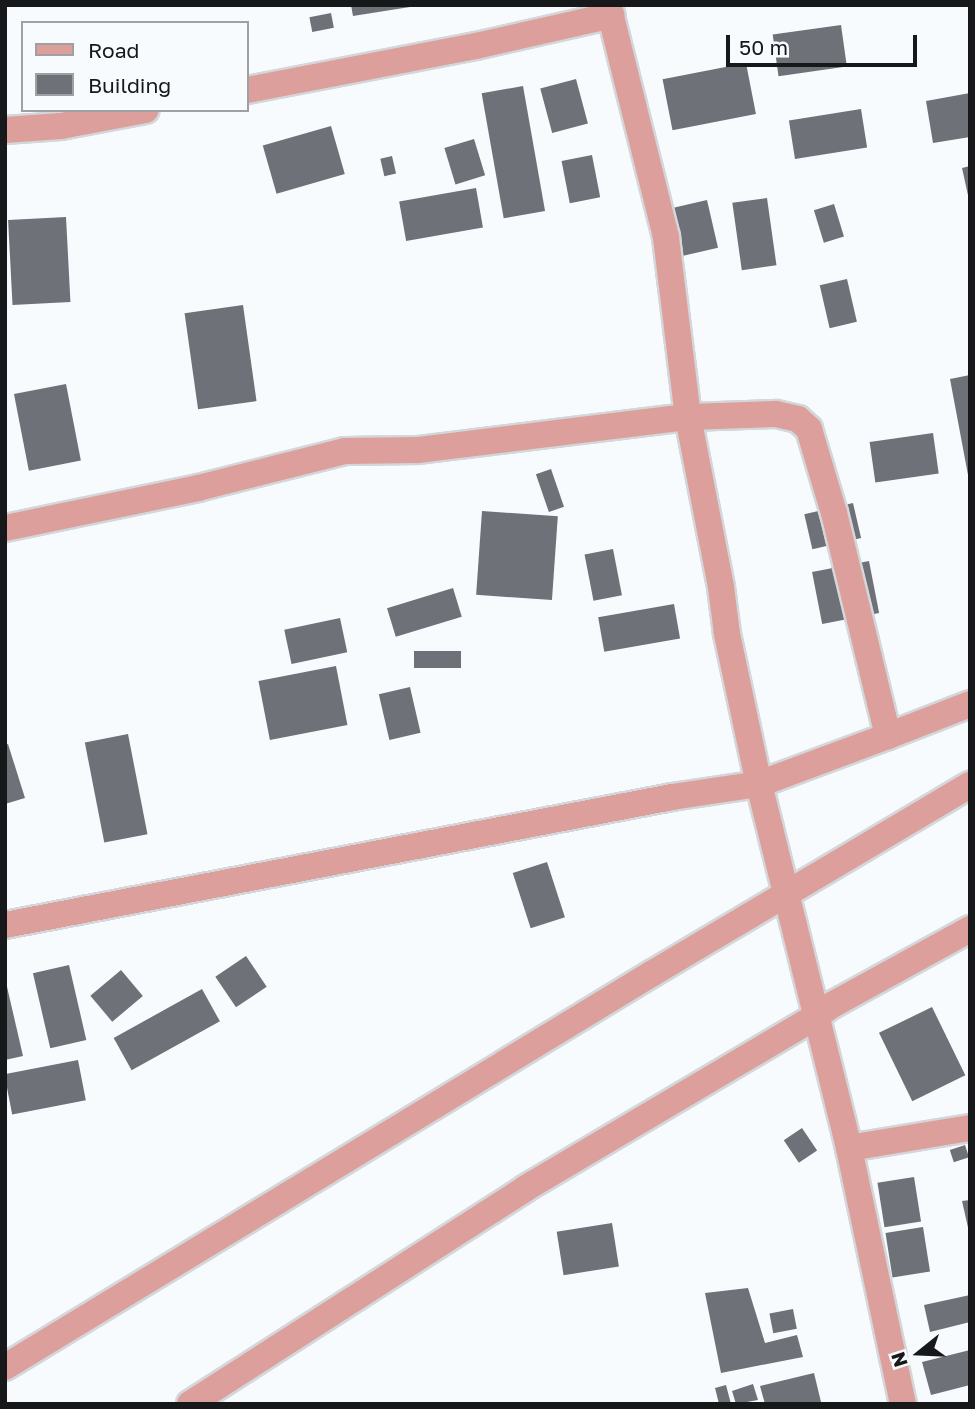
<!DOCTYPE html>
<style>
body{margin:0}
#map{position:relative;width:975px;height:1409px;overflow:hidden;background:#f8fbfe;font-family:"Golos Text",sans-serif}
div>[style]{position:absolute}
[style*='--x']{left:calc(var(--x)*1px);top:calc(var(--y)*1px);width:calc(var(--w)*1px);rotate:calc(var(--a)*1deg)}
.building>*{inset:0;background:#6e7177;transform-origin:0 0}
.roads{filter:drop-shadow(2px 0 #d4d7da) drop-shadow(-2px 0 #d4d7da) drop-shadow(0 2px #d4d7da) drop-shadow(0 -2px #d4d7da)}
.minor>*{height:26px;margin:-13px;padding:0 13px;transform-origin:13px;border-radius:13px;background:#dd9f9b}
span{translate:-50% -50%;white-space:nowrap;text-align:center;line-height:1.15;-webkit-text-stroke:5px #f8fbfe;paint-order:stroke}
.frame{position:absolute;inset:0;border:7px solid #17181a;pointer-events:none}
.legend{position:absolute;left:21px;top:21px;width:228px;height:91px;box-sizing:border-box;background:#f8fbfe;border:2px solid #9ea0a3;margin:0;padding:9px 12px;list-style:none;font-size:21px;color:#17181a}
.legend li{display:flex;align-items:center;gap:14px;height:35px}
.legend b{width:35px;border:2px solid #9ea0a3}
.north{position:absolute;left:884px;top:1318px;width:70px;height:70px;-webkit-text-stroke:5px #f8fbfe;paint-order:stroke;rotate:252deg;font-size:19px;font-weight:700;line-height:28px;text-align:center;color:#17181a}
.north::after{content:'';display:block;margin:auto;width:24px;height:32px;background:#17181a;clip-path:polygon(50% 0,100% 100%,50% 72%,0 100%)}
.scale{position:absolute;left:726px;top:35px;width:191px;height:32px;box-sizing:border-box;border:4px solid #17181a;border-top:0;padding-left:9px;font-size:21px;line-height:24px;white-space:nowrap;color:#17181a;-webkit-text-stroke:5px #f8fbfe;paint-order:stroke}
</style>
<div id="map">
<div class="building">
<div style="clip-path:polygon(351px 5px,410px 5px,410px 7px,353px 16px)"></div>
<div style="left:331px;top:13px;width:15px;height:22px;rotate:79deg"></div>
<div style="left:841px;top:25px;width:42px;height:69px;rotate:82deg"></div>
<div style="left:746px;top:63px;width:52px;height:85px;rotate:79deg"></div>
<div style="left:576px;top:79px;width:46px;height:37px;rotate:75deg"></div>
<div style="left:523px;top:86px;width:127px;height:42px;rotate:80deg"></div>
<div style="clip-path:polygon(970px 93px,970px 137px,933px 143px,926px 101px)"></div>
<div style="left:861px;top:109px;width:39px;height:73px;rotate:81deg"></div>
<div style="left:331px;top:126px;width:50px;height:71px;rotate:74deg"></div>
<div style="left:474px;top:139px;width:38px;height:31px;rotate:73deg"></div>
<div style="left:592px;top:155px;width:43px;height:31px;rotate:79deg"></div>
<div style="left:392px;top:156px;width:18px;height:12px;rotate:77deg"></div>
<div style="clip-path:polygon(970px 166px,970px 200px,969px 200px,962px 168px)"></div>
<div style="left:476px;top:188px;width:40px;height:78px;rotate:80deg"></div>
<div style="left:767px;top:198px;width:68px;height:35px;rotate:82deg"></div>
<div style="left:707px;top:200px;width:49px;height:40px;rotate:77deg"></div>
<div style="left:834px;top:204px;width:34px;height:21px;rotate:73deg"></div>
<div style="left:66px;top:217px;width:85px;height:58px;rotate:87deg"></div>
<div style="left:847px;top:279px;width:44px;height:28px;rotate:77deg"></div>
<div style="left:243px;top:305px;width:97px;height:59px;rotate:82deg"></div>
<div style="clip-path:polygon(970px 375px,970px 475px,968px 475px,950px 379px)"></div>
<div style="left:66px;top:384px;width:78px;height:53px;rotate:79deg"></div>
<div style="left:933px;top:433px;width:41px;height:64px;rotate:82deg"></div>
<div style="left:551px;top:469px;width:40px;height:16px;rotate:71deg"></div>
<div style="left:853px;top:503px;width:36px;height:50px;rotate:77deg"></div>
<div style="left:482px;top:511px;width:76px;height:84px;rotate:4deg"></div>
<div style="left:613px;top:549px;width:47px;height:29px;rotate:79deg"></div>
<div style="left:869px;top:561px;width:53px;height:58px;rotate:79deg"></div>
<div style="left:453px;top:588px;width:30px;height:69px;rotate:73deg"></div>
<div style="left:674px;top:604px;width:35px;height:77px;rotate:80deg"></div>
<div style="left:340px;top:618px;width:35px;height:57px;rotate:78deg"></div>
<div style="left:414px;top:651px;width:47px;height:17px"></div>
<div style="left:336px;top:666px;width:60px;height:79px;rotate:79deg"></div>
<div style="left:410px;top:687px;width:47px;height:32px;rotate:77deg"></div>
<div style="left:128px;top:734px;width:102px;height:44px;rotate:79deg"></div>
<div style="clip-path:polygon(8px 744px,25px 798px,5px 804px,5px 745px)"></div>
<div style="left:547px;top:862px;width:58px;height:36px;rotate:72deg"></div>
<div style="left:246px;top:956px;width:37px;height:37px;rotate:56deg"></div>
<div style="left:69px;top:965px;width:77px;height:37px;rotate:77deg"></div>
<div style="left:121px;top:970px;width:34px;height:40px;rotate:50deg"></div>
<div style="clip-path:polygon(5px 978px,23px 1056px,5px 1060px)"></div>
<div style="left:202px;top:989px;width:37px;height:101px;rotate:61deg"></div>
<div style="left:932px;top:1007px;width:76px;height:59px;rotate:64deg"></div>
<div style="left:78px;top:1060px;width:41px;height:75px;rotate:79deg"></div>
<div style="left:802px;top:1128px;width:27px;height:22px;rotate:56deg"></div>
<div style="left:965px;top:1145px;width:13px;height:16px;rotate:72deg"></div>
<div style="left:914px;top:1177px;width:45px;height:37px;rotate:81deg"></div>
<div style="clip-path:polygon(970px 1200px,970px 1232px,969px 1232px,962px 1201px)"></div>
<div style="left:612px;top:1223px;width:44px;height:56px;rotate:81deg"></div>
<div style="left:923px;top:1227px;width:45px;height:38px;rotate:81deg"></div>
<div style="clip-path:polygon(748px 1288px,765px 1343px,797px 1335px,803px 1357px,721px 1373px,705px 1293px)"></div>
<div style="clip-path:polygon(970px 1295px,970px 1322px,930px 1332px,924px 1305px)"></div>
<div style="left:793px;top:1309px;width:20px;height:24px;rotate:79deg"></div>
<div style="clip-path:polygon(970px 1350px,970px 1385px,931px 1395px,922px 1362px)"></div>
<div style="clip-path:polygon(814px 1373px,821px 1402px,765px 1404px,760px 1386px)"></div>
<div style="clip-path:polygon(753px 1384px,758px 1400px,736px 1404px,732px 1391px)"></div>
<div style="clip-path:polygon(726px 1385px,731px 1404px,719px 1404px,715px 1388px)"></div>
</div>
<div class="roads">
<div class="minor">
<div style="--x:247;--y:90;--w:233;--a:-10.9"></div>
<div style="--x:476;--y:46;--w:139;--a:-12.8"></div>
<div style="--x:5;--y:130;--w:56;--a:-4.1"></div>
<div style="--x:61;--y:126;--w:86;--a:-10.7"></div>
<div style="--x:5;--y:528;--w:197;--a:-11.7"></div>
<div style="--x:198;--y:488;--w:152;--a:-14.1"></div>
<div style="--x:345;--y:451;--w:73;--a:-0.8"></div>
<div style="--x:418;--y:450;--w:272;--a:-7"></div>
<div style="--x:688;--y:417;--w:173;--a:79"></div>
<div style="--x:721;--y:587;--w:47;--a:82.7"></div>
<div style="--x:727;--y:634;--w:153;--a:78"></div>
<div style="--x:759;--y:784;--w:375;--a:76.1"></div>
<div style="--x:849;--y:1148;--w:262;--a:78.1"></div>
<div style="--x:888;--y:736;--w:88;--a:-21.3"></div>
<div style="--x:5;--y:925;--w:679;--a:-10.86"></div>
<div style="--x:672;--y:797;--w:88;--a:-8.5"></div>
<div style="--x:759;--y:784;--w:138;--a:-20.4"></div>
<div style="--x:888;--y:736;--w:229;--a:-103.6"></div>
<div style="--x:834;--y:513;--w:88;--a:-106.6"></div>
<div style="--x:809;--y:429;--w:15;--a:-138"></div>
<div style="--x:798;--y:419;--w:23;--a:-167"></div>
<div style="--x:776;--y:414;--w:88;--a:178"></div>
<div style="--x:688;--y:417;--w:181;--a:-97"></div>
<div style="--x:666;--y:237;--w:239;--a:-104"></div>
<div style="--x:849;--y:1148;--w:123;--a:-9.4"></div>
<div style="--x:5;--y:1367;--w:758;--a:-31.3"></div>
<div style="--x:653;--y:973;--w:369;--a:-30.7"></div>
<div style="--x:190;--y:1404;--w:399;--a:-32.7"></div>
<div style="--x:526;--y:1188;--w:336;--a:-30.6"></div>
<div style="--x:815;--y:1017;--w:21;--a:-35"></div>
<div style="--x:832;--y:1005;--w:158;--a:-28.8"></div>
</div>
</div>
<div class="frame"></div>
<ul class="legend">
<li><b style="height:9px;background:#dd9f9b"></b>Road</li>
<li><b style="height:19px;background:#6e7177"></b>Building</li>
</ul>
<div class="north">N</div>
<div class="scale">50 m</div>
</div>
